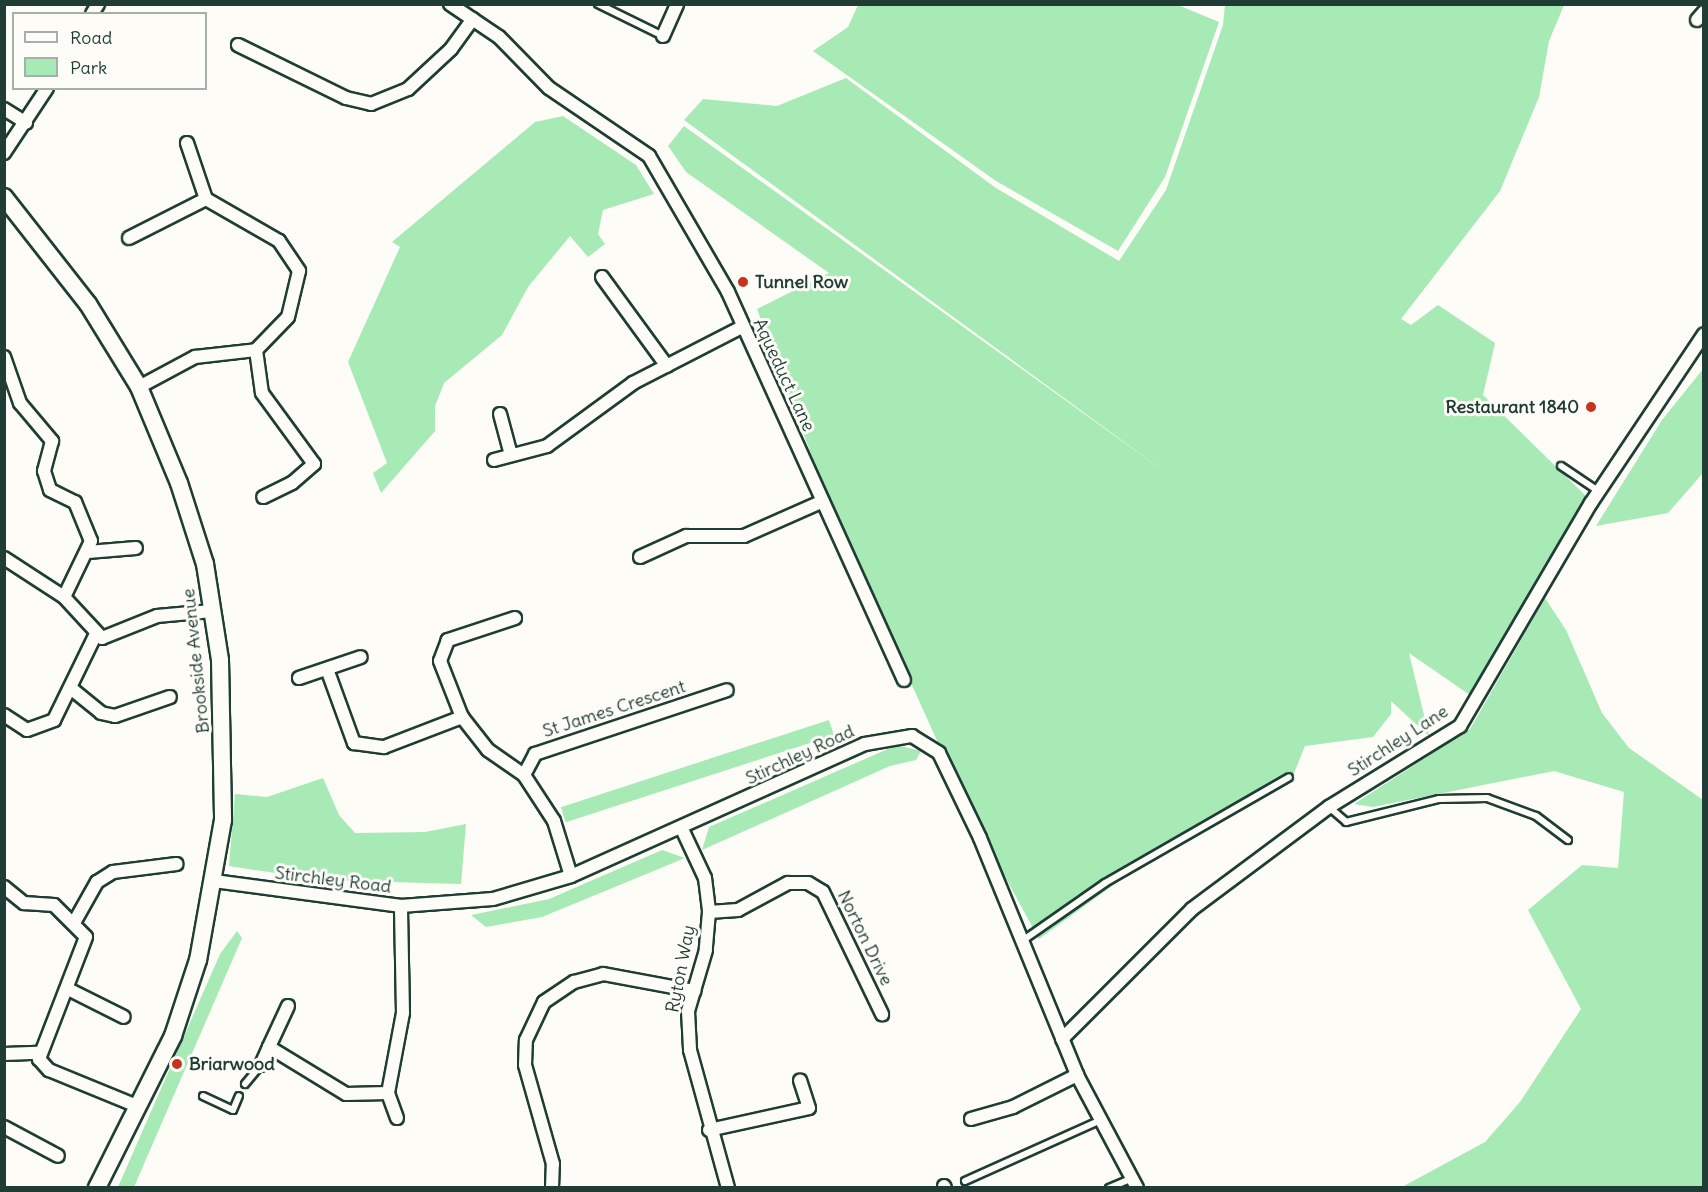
<!DOCTYPE html>
<style>
body{margin:0}
#map{position:relative;width:1708px;height:1192px;overflow:hidden;background:#fdfcf7;font-family:Delius,sans-serif}
div>[style]{position:absolute}
[style*='--x']{left:calc(var(--x)*1px);top:calc(var(--y)*1px);width:calc(var(--w)*1px);rotate:calc(var(--a)*1deg)}
.green>*{inset:0;background:#a7eab5;transform-origin:0 0}
.roads{filter:drop-shadow(2px 0 #1f3d34) drop-shadow(-2px 0 #1f3d34) drop-shadow(0 2px #1f3d34) drop-shadow(0 -2px #1f3d34)}
.lane>*{height:6px;margin:-3px;padding:0 3px;transform-origin:3px;border-radius:3px;background:#fdfcf7}
.street>*{height:12px;margin:-6px;padding:0 6px;transform-origin:6px;border-radius:6px;background:#fdfcf7}
.secondary>*{height:16px;margin:-8px;padding:0 8px;transform-origin:8px;border-radius:8px;background:#fdfcf7}
.dots>*{width:16px;height:16px;translate:-50% -50%;box-sizing:border-box;border:3px solid #fdfcf7;border-radius:50%}
span{translate:-50% -50%;white-space:nowrap;text-align:center;line-height:1.15;-webkit-text-stroke:6px #fdfcf7;paint-order:stroke}
.poi-label{font-size:18px;color:#1f3d34;font-weight:700}
.left{translate:0 -50%;text-align:left}
.right{translate:-100% -50%;text-align:right}
.street-label{font-size:18px;color:#1f3d34}
.frame{position:absolute;inset:0;border:6px solid #1f3d34;pointer-events:none}
.legend{position:absolute;left:12px;top:12px;width:195px;height:78px;box-sizing:border-box;background:#fdfcf7;border:2px solid #a4b0a9;margin:0;padding:8px 10px;list-style:none;font-size:18px;color:#1f3d34}
.legend li{display:flex;align-items:center;gap:12px;height:30px}
.legend b{width:30px;border:2px solid #a4b0a9}
</style>
<div id="map">
<div class="green">
<div style="clip-path:polygon(1178px 5px,1219px 22px,1165px 177px,1118px 251px,996px 181px,813px 51px,848px 27px,858px 5px)"></div>
<div style="clip-path:polygon(1225px 5px,1564px 5px,1549px 41px,1539px 97px,1500px 191px,1401px 319px,1411px 325px,1438px 305px,1495px 343px,1483px 395px,1589px 499px,1477px 700px,1409px 653px,1429px 736px,1391px 701px,1391px 714px,1373px 737px,1305px 746px,1292px 778px,1282px 785px,1119px 881px,1039px 939px,968px 809px,829px 502px,757px 309px,829px 273px,686px 172px,668px 146px,684px 126px,1172px 477px,684px 120px,703px 99px,777px 106px,846px 78px,996px 188px,1119px 261px,1166px 190px,1223px 25px)"></div>
<div style="clip-path:polygon(563px 116px,636px 165px,654px 194px,603px 210px,598px 234px,605px 244px,588px 257px,570px 236px,528px 287px,502px 335px,444px 383px,435px 406px,435px 431px,381px 493px,373px 473px,387px 463px,348px 362px,400px 247px,392px 242px,535px 122px)"></div>
<div style="clip-path:polygon(1703px 369px,1703px 473px,1668px 513px,1596px 526px,1662px 420px)"></div>
<div style="clip-path:polygon(1545px 598px,1566px 630px,1602px 713px,1629px 748px,1703px 800px,1703px 1187px,1402px 1187px,1485px 1142px,1520px 1102px,1581px 1009px,1528px 910px,1582px 865px,1618px 868px,1624px 792px,1554px 771px,1373px 807px,1354px 804px,1470px 729px)"></div>
<div style="left:829px;top:720px;width:16px;height:282px;rotate:72deg"></div>
<div style="clip-path:polygon(897px 745px,921px 751px,916px 760px,890px 766px,702px 850px,709px 827px)"></div>
<div style="clip-path:polygon(323px 778px,339px 815px,355px 833px,425px 832px,466px 824px,461px 884px,320px 880px,229px 866px,235px 794px,267px 797px)"></div>
<div style="clip-path:polygon(662px 850px,685px 858px,542px 917px,486px 927px,471px 915px,549px 899px)"></div>
<div style="clip-path:polygon(237px 931px,242px 938px,134px 1187px,118px 1187px,220px 954px)"></div>
</div>
<div class="roads">
<div class="lane">
<div style="--x:598;--y:4;--w:72;--a:26.2"></div>
<div style="--x:1561;--y:466;--w:45;--a:34"></div>
<div style="--x:1329;--y:807;--w:23;--a:41"></div>
<div style="--x:1346;--y:822;--w:96;--a:-13.9"></div>
<div style="--x:1439;--y:799;--w:48;--a:-1.2"></div>
<div style="--x:1487;--y:798;--w:52;--a:20.2"></div>
<div style="--x:1536;--y:816;--w:40;--a:37"></div>
<div style="--x:1022;--y:941;--w:101;--a:-34.9"></div>
<div style="--x:1105;--y:883;--w:212;--a:-29.9"></div>
<div style="--x:245;--y:1084;--w:25;--a:-50"></div>
<div style="--x:203;--y:1096;--w:33;--a:25"></div>
<div style="--x:233;--y:1110;--w:15;--a:-67"></div>
<div style="--x:965;--y:1181;--w:149;--a:-24.2"></div>
<div style="--x:1109;--y:1188;--w:25;--a:-23"></div>
</div>
<div class="street">
<div style="--x:450;--y:4;--w:59;--a:34"></div>
<div style="--x:499;--y:37;--w:71;--a:45.6"></div>
<div style="--x:549;--y:88;--w:121;--a:34.2"></div>
<div style="--x:649;--y:156;--w:157;--a:59.8"></div>
<div style="--x:728;--y:292;--w:426;--a:65.6"></div>
<div style="--x:92;--y:14;--w:12;--a:-59"></div>
<div style="--x:1697;--y:20;--w:11;--a:-49"></div>
<div style="--x:663;--y:36;--w:35;--a:-66"></div>
<div style="--x:238;--y:45;--w:120;--a:26.1"></div>
<div style="--x:346;--y:98;--w:26;--a:13"></div>
<div style="--x:371;--y:104;--w:40;--a:-22"></div>
<div style="--x:408;--y:89;--w:59;--a:-42.9"></div>
<div style="--x:451;--y:49;--w:37;--a:-54"></div>
<div style="--x:4;--y:109;--w:26;--a:32"></div>
<div style="--x:187;--y:143;--w:59;--a:71.3"></div>
<div style="--x:206;--y:199;--w:84;--a:29.9"></div>
<div style="--x:279;--y:241;--w:36;--a:56"></div>
<div style="--x:299;--y:271;--w:47;--a:103.4"></div>
<div style="--x:288;--y:317;--w:46;--a:134.1"></div>
<div style="--x:256;--y:350;--w:43;--a:82.1"></div>
<div style="--x:262;--y:393;--w:88;--a:53.8"></div>
<div style="--x:314;--y:464;--w:29;--a:139"></div>
<div style="--x:292;--y:483;--w:32;--a:154"></div>
<div style="--x:4;--y:153;--w:78;--a:-56.5"></div>
<div style="--x:129;--y:238;--w:86;--a:-26.9"></div>
<div style="--x:602;--y:277;--w:110;--a:53.9"></div>
<div style="--x:4;--y:357;--w:49;--a:70.8"></div>
<div style="--x:20;--y:403;--w:50;--a:49.9"></div>
<div style="--x:52;--y:441;--w:31;--a:105"></div>
<div style="--x:44;--y:471;--w:20;--a:72"></div>
<div style="--x:50;--y:490;--w:28;--a:26"></div>
<div style="--x:75;--y:502;--w:42;--a:67.7"></div>
<div style="--x:91;--y:541;--w:62;--a:115.7"></div>
<div style="--x:139;--y:387;--w:64;--a:-28.2"></div>
<div style="--x:195;--y:357;--w:61;--a:-6.5"></div>
<div style="--x:500;--y:414;--w:42;--a:75"></div>
<div style="--x:494;--y:460;--w:55;--a:-14.8"></div>
<div style="--x:547;--y:446;--w:107;--a:-36.2"></div>
<div style="--x:633;--y:383;--w:123;--a:-27.2"></div>
<div style="--x:88;--y:552;--w:48;--a:-4.8"></div>
<div style="--x:640;--y:557;--w:51;--a:-24.5"></div>
<div style="--x:686;--y:536;--w:58;--a:0"></div>
<div style="--x:744;--y:536;--w:86;--a:-23.9"></div>
<div style="--x:4;--y:558;--w:72;--a:33"></div>
<div style="--x:64;--y:597;--w:56;--a:47.2"></div>
<div style="--x:102;--y:638;--w:59;--a:-21.8"></div>
<div style="--x:157;--y:616;--w:55;--a:-5.2"></div>
<div style="--x:515;--y:618;--w:71;--a:161.8"></div>
<div style="--x:448;--y:640;--w:22;--a:111"></div>
<div style="--x:440;--y:661;--w:60;--a:68.6"></div>
<div style="--x:462;--y:717;--w:42;--a:51.8"></div>
<div style="--x:488;--y:750;--w:44;--a:34.8"></div>
<div style="--x:327;--y:669;--w:79;--a:70"></div>
<div style="--x:354;--y:743;--w:30;--a:8"></div>
<div style="--x:384;--y:747;--w:84;--a:-21"></div>
<div style="--x:299;--y:678;--w:65;--a:-18.7"></div>
<div style="--x:73;--y:690;--w:36;--a:39"></div>
<div style="--x:101;--y:713;--w:14;--a:12"></div>
<div style="--x:115;--y:716;--w:58;--a:-19.1"></div>
<div style="--x:4;--y:715;--w:27;--a:33"></div>
<div style="--x:27;--y:730;--w:29;--a:-20"></div>
<div style="--x:54;--y:720;--w:96;--a:-64"></div>
<div style="--x:682;--y:829;--w:54;--a:64.9"></div>
<div style="--x:705;--y:878;--w:34;--a:83"></div>
<div style="--x:709;--y:912;--w:38;--a:95"></div>
<div style="--x:706;--y:950;--w:64;--a:106.4"></div>
<div style="--x:688;--y:1011;--w:39;--a:87"></div>
<div style="--x:690;--y:1050;--w:143;--a:74.6"></div>
<div style="--x:571;--y:876;--w:58;--a:-107.2"></div>
<div style="--x:554;--y:821;--w:55;--a:-123.1"></div>
<div style="--x:524;--y:775;--w:24;--a:-62"></div>
<div style="--x:535;--y:754;--w:202;--a:-18.4"></div>
<div style="--x:214;--y:881;--w:189;--a:7.6"></div>
<div style="--x:401;--y:906;--w:92;--a:-4.4"></div>
<div style="--x:493;--y:899;--w:81;--a:-16.4"></div>
<div style="--x:571;--y:876;--w:322;--a:-24.2"></div>
<div style="--x:865;--y:744;--w:48;--a:-9.7"></div>
<div style="--x:912;--y:736;--w:32;--a:32"></div>
<div style="--x:939;--y:753;--w:94;--a:64.2"></div>
<div style="--x:980;--y:838;--w:256;--a:67.7"></div>
<div style="--x:1077;--y:1075;--w:128;--a:62"></div>
<div style="--x:4;--y:887;--w:26;--a:39"></div>
<div style="--x:24;--y:903;--w:30;--a:4"></div>
<div style="--x:54;--y:905;--w:45;--a:45"></div>
<div style="--x:86;--y:937;--w:131;--a:111.1"></div>
<div style="--x:39;--y:1059;--w:15;--a:48"></div>
<div style="--x:49;--y:1070;--w:97;--a:22.3"></div>
<div style="--x:709;--y:912;--w:29;--a:-4"></div>
<div style="--x:738;--y:910;--w:57;--a:-28.4"></div>
<div style="--x:788;--y:883;--w:20;--a:0"></div>
<div style="--x:808;--y:883;--w:17;--a:31"></div>
<div style="--x:823;--y:892;--w:136;--a:64.2"></div>
<div style="--x:75;--y:921;--w:45;--a:-60.6"></div>
<div style="--x:97;--y:882;--w:19;--a:-32"></div>
<div style="--x:113;--y:872;--w:64;--a:-7.2"></div>
<div style="--x:70;--y:990;--w:60;--a:26.6"></div>
<div style="--x:288;--y:1006;--w:45;--a:114.9"></div>
<div style="--x:269;--y:1047;--w:90;--a:31.4"></div>
<div style="--x:346;--y:1094;--w:42;--a:-1.4"></div>
<div style="--x:1062;--y:1039;--w:184;--a:-45"></div>
<div style="--x:1192;--y:909;--w:171;--a:-36.7"></div>
<div style="--x:1329;--y:807;--w:154;--a:-31.7"></div>
<div style="--x:1460;--y:726;--w:259;--a:-59.6"></div>
<div style="--x:1591;--y:503;--w:203;--a:-56.2"></div>
<div style="--x:4;--y:1054;--w:34;--a:-2"></div>
<div style="--x:261;--y:1065;--w:20;--a:-66"></div>
<div style="--x:397;--y:1118;--w:27;--a:-110"></div>
<div style="--x:388;--y:1093;--w:81;--a:-79.4"></div>
<div style="--x:403;--y:1013;--w:107;--a:-91.1"></div>
<div style="--x:971;--y:1119;--w:44;--a:-15.9"></div>
<div style="--x:1013;--y:1107;--w:72;--a:-26.6"></div>
<div style="--x:4;--y:1127;--w:61;--a:28.2"></div>
<div style="--x:709;--y:1130;--w:102;--a:-12.4"></div>
<div style="--x:809;--y:1108;--w:29;--a:-108"></div>
<div style="--x:944;--y:1186;--w:2;--a:63"></div>
<div style="--x:552;--y:1188;--w:24;--a:-88"></div>
<div style="--x:553;--y:1164;--w:103;--a:-105.8"></div>
<div style="--x:525;--y:1065;--w:25;--a:-88"></div>
<div style="--x:526;--y:1040;--w:42;--a:-64.7"></div>
<div style="--x:544;--y:1002;--w:36;--a:-34"></div>
<div style="--x:574;--y:982;--w:30;--a:-15"></div>
<div style="--x:603;--y:974;--w:93;--a:10.6"></div>
</div>
<div class="secondary">
<div style="--x:4;--y:197;--w:136;--a:51.9"></div>
<div style="--x:88;--y:304;--w:97;--a:58.4"></div>
<div style="--x:139;--y:387;--w:104;--a:67.4"></div>
<div style="--x:179;--y:483;--w:85;--a:72.2"></div>
<div style="--x:205;--y:564;--w:97;--a:81.1"></div>
<div style="--x:220;--y:660;--w:160;--a:88.9"></div>
<div style="--x:223;--y:820;--w:142;--a:100.1"></div>
<div style="--x:198;--y:960;--w:80;--a:108.2"></div>
<div style="--x:173;--y:1036;--w:170;--a:116.6"></div>
</div>
</div>
<div class="dots">
<div style="left:743px;top:282px;background:#c8321e"></div>
<div style="left:1591px;top:407px;background:#c8321e"></div>
<div style="left:177px;top:1064px;background:#c8321e"></div>
</div>
<div class="poi-label">
<span class="left" style="left:755px;top:282px">Tunnel Row</span>
<span class="right" style="left:1579px;top:407px">Restaurant 1840</span>
<span class="left" style="left:189px;top:1064px">Briarwood</span>
</div>
<div class="street-label">
<span style="left:784px;top:375px;rotate:65deg">Aqueduct Lane</span>
<span style="left:196px;top:661px;rotate:-96deg">Brookside Avenue</span>
<span style="left:614px;top:709px;rotate:-18deg">St James Crescent</span>
<span style="left:1398px;top:741px;rotate:-33deg">Stirchley Lane</span>
<span style="left:800px;top:755px;rotate:-25deg">Stirchley Road</span>
<span style="left:333px;top:880px;rotate:7deg">Stirchley Road</span>
<span style="left:865px;top:938px;rotate:64deg">Norton Drive</span>
<span style="left:681px;top:969px;rotate:-79deg">Ryton Way</span>
</div>
<div class="frame"></div>
<ul class="legend">
<li><b style="height:8px;background:#fdfcf7"></b>Road</li>
<li><b style="height:16px;background:#a7eab5"></b>Park</li>
</ul>
</div>
